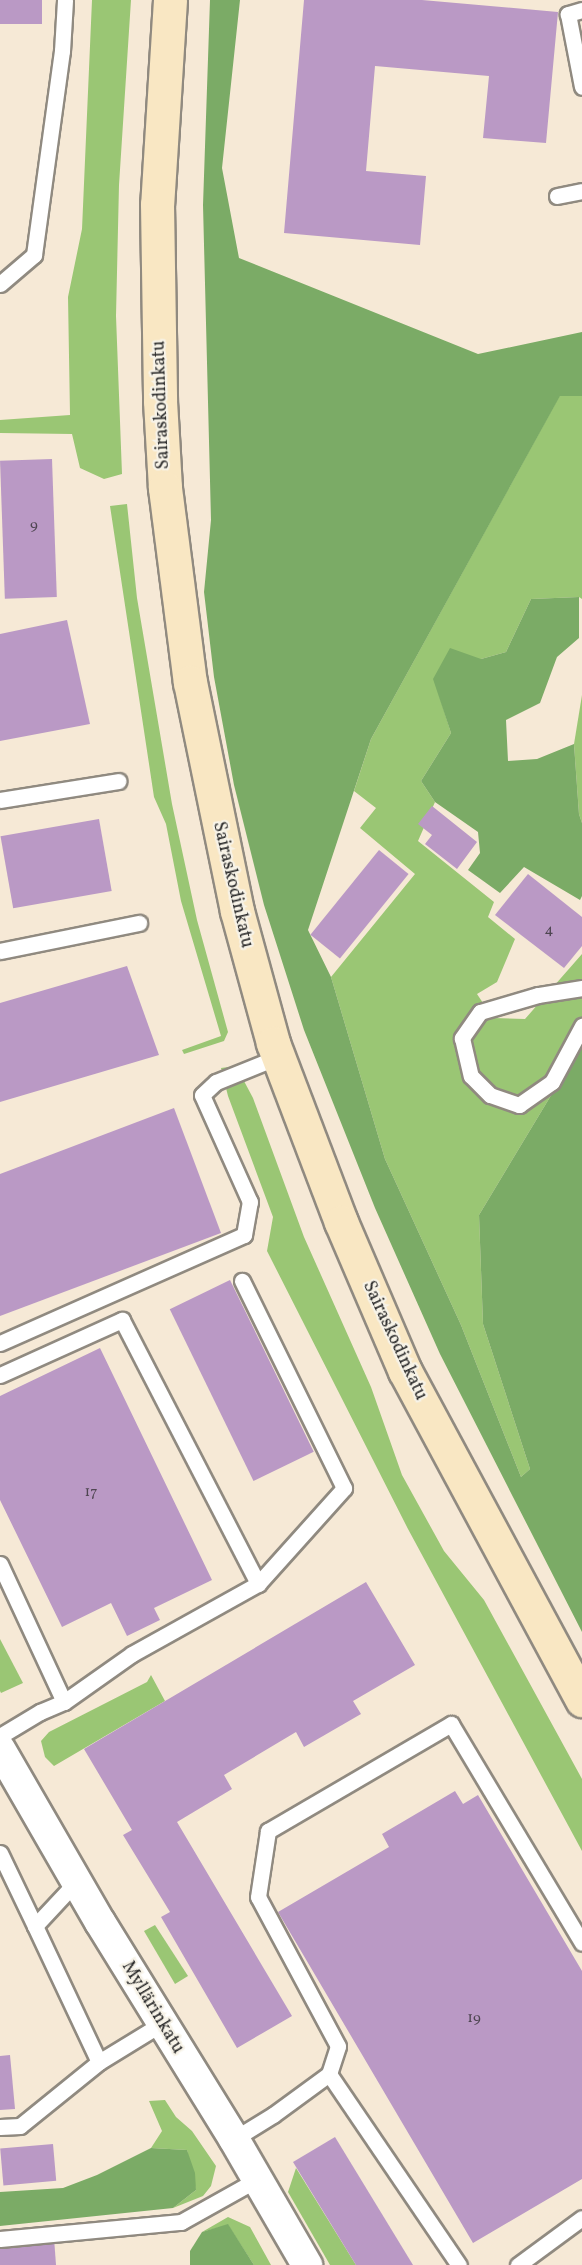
<!DOCTYPE html>
<meta charset="utf-8">
<style>
body{margin:0}
#map{position:relative;width:582px;height:2265px;overflow:hidden;background:#f6e9d6;font-family:Vollkorn,serif}
div>[style]{position:absolute}
[style*='--x']{left:calc(var(--x)*1px);top:calc(var(--y)*1px);width:calc(var(--w)*1px);rotate:calc(var(--a)*1deg)}
.green>*{inset:0;background:#9ac674}
.forest>*{inset:0;background:#7bab66}
.building>*{inset:0;background:#ba99c5;transform-origin:0 0}
.roads{filter:drop-shadow(2px 0 #908a80) drop-shadow(-2px 0 #908a80) drop-shadow(0 2px #908a80) drop-shadow(0 -2px #908a80)}
.lane>*{height:15px;margin:-7.5px;padding:0 7.5px;transform-origin:7.5px;border-radius:7.5px;background:#fff}
.street>*{height:30px;margin:-15px;padding:0 15px;transform-origin:15px;border-radius:15px;background:#fff}
.secondary>*{height:33px;margin:-16.5px;padding:0 16.5px;transform-origin:16.5px;border-radius:16.5px;background:#f9e7c3}
span{translate:-50% -50%;white-space:nowrap;text-align:center;line-height:1.15;-webkit-text-stroke:4.5px #f7f3e8;paint-order:stroke}
.number-label{font-size:15px;color:#4f4652}
.number-label span{-webkit-text-stroke-width:0}
.street-label{font-size:18px;color:#2b2b2b}
</style>
<div id="map">
<div class="green">
<div style="clip-path:polygon(92px 0,131px 0,119px 185px,116px 316px,122px 474px,104px 479px,80px 468px,72px 434px,0 433px,0 420px,70px 415px,68px 297px,82px 229px)"></div>
<div style="clip-path:polygon(560px 395px,582px 396px,582px 599px,579px 597px,531px 599px,506px 652px,481px 659px,434px 679px,451px 733px,421px 781px,435px 802px,418px 841px,494px 902px,488px 917px,515px 939px,497px 982px,477px 994px,493px 1018px,525px 1019px,582px 954px,582px 1044px,479px 1215px,483px 1324px,530px 1469px,521px 1477px,461px 1325px,385px 1159px,331px 977px,415px 874px,360px 828px,376px 808px,354px 791px,371px 739px)"></div>
<div style="clip-path:polygon(127px 504px,137px 598px,172px 804px,197px 920px,228px 1032px,224px 1041px,184px 1054px,182px 1050px,221px 1036px,181px 901px,166px 824px,154px 797px,110px 506px)"></div>
<div style="clip-path:polygon(582px 695px,582px 823px,579px 814px,574px 744px)"></div>
<div style="clip-path:polygon(236px 1066px,253px 1098px,304px 1237px,371px 1387px,402px 1475px,444px 1551px,484px 1600px,582px 1779px,582px 1851px,408px 1529px,267px 1251px,273px 1217px,228px 1096px,221px 1068px)"></div>
<div style="clip-path:polygon(0 1639px,23px 1683px,1px 1693px,0 1691px)"></div>
<div style="clip-path:polygon(151px 1675px,165px 1701px,54px 1766px,45px 1757px,41px 1741px,49px 1732px,147px 1682px)"></div>
<div style="clip-path:polygon(155px 1925px,188px 1976px,175px 1984px,144px 1931px)"></div>
<div style="clip-path:polygon(165px 2100px,176px 2117px,192px 2131px,216px 2166px,211px 2186px,203px 2196px,173px 2208px,196px 2190px,187px 2150px,151px 2148px,162px 2131px,149px 2101px)"></div>
<div style="clip-path:polygon(296px 2168px,356px 2265px,330px 2265px,288px 2192px)"></div>
<div style="clip-path:polygon(228px 2217px,250px 2227px,271px 2265px,254px 2265px,228px 2225px,202px 2232px)"></div>
</div>
<div class="forest">
<div style="clip-path:polygon(210px 0,240px 0,222px 168px,239px 258px,478px 354px,582px 332px,582px 396px,560px 396px,371px 739px,308px 930px,331px 977px,385px 1159px,461px 1325px,521px 1477px,530px 1469px,483px 1324px,479px 1215px,582px 1044px,582px 1632px,440px 1354px,375px 1208px,304px 1030px,264px 905px,234px 785px,214px 677px,204px 592px,211px 520px,203px 205px)"></div>
<div style="clip-path:polygon(579px 597px,579px 638px,557px 657px,540px 703px,506px 720px,508px 761px,537px 759px,574px 744px,579px 814px,582px 823px,582px 896px,580px 900px,524px 867px,500px 893px,468px 870px,480px 853px,478px 832px,435px 802px,421px 781px,451px 733px,433px 679px,450px 648px,481px 659px,506px 652px,531px 599px)"></div>
<div style="clip-path:polygon(151px 2148px,187px 2150px,195px 2173px,196px 2190px,173px 2208px,0 2226px,0 2192px,63px 2188px,97px 2175px)"></div>
<div style="clip-path:polygon(228px 2224px,254px 2265px,190px 2265px,190px 2251px,202px 2232px)"></div>
</div>
<div class="building">
<div style="left:0;top:0;width:42px;height:24px"></div>
<div style="clip-path:polygon(304px 0,422px 0,558px 12px,546px 143px,483px 138px,489px 76px,375px 66px,366px 171px,426px 176px,420px 245px,284px 233px)"></div>
<div style="left:52px;top:459px;width:138px;height:52px;rotate:88deg"></div>
<div style="clip-path:polygon(67px 620px,90px 724px,0 741px,0 634px)"></div>
<div style="clip-path:polygon(432px 806px,477px 842px,457px 869px,425px 844px,432px 835px,418px 824px)"></div>
<div style="left:99px;top:819px;width:73px;height:100px;rotate:80deg"></div>
<div style="left:379px;top:850px;width:38px;height:109px;rotate:39deg"></div>
<div style="clip-path:polygon(528px 874px,582px 917px,582px 946px,564px 968px,495px 915px)"></div>
<div style="clip-path:polygon(127px 966px,159px 1055px,0 1102px,0 1003px)"></div>
<div style="clip-path:polygon(174px 1108px,221px 1233px,0 1316px,0 1174px)"></div>
<div style="left:230px;top:1280px;width:191px;height:67px;rotate:64deg"></div>
<div style="clip-path:polygon(100px 1348px,212px 1580px,154px 1608px,160px 1620px,127px 1636px,111px 1603px,62px 1627px,0 1500px,0 1396px)"></div>
<div style="clip-path:polygon(366px 1582px,415px 1665px,353px 1701px,361px 1714px,304px 1747px,296px 1732px,224px 1775px,232px 1789px,177px 1822px,292px 2016px,237px 2048px,161px 1917px,170px 1912px,123px 1835px,132px 1830px,84px 1749px)"></div>
<div style="clip-path:polygon(455px 1791px,463px 1804px,478px 1795px,582px 1971px,582px 2179px,473px 2243px,278px 1912px,389px 1847px,382px 1834px)"></div>
<div style="clip-path:polygon(10px 2055px,15px 2109px,0 2110px,0 2056px)"></div>
<div style="clip-path:polygon(335px 2137px,413px 2265px,356px 2265px,293px 2162px)"></div>
<div style="left:53px;top:2144px;width:37px;height:53px;rotate:85deg"></div>
<div style="clip-path:polygon(54px 2238px,56px 2265px,0 2265px,0 2243px)"></div>
</div>
<div class="roads">
<div class="lane">
<div style="--x:582;--y:10;--w:15;--a:164"></div>
<div style="--x:568;--y:14;--w:74;--a:79.1"></div>
<div style="--x:557;--y:196;--w:25;--a:-11"></div>
<div style="--x:0;--y:284;--w:45;--a:-40.5"></div>
<div style="--x:34;--y:255;--w:206;--a:-82.2"></div>
<div style="--x:62;--y:51;--w:51;--a:-86.6"></div>
<div style="--x:0;--y:800;--w:120;--a:-9.1"></div>
<div style="--x:0;--y:951;--w:142;--a:-11.4"></div>
<div style="--x:582;--y:988;--w:45;--a:171"></div>
<div style="--x:538;--y:995;--w:60;--a:163.7"></div>
<div style="--x:480;--y:1012;--w:32;--a:125"></div>
<div style="--x:462;--y:1038;--w:39;--a:77"></div>
<div style="--x:471;--y:1076;--w:27;--a:45"></div>
<div style="--x:490;--y:1095;--w:31;--a:19"></div>
<div style="--x:519;--y:1105;--w:40;--a:-34.9"></div>
<div style="--x:552;--y:1082;--w:64;--a:-61.8"></div>
<div style="--x:0;--y:1343;--w:267;--a:-23.9"></div>
<div style="--x:244;--y:1235;--w:34;--a:-80"></div>
<div style="--x:250;--y:1202;--w:117;--a:-114.2"></div>
<div style="--x:202;--y:1095;--w:19;--a:-43"></div>
<div style="--x:216;--y:1082;--w:67;--a:-22"></div>
<div style="--x:0;--y:1375;--w:134;--a:-24.3"></div>
<div style="--x:122;--y:1320;--w:297;--a:62.7"></div>
<div style="--x:0;--y:1564;--w:152;--a:65.1"></div>
<div style="--x:0;--y:1736;--w:47;--a:-31"></div>
<div style="--x:40;--y:1712;--w:26;--a:-23"></div>
<div style="--x:64;--y:1702;--w:83;--a:-35.2"></div>
<div style="--x:132;--y:1654;--w:144;--a:-29.1"></div>
<div style="--x:258;--y:1584;--w:129;--a:-48.1"></div>
<div style="--x:344;--y:1488;--w:231;--a:-116.2"></div>
<div style="--x:0;--y:1853;--w:81;--a:64.4"></div>
<div style="--x:76;--y:1882;--w:60;--a:133"></div>
<div style="--x:35;--y:1926;--w:150;--a:64.8"></div>
<div style="--x:99;--y:2062;--w:73;--a:-31.5"></div>
<div style="--x:329;--y:2074;--w:231;--a:55.8"></div>
<div style="--x:0;--y:2127;--w:20;--a:-3"></div>
<div style="--x:20;--y:2126;--w:102;--a:-39"></div>
<div style="--x:234;--y:2139;--w:46;--a:-31.6"></div>
<div style="--x:273;--y:2115;--w:69;--a:-36.2"></div>
<div style="--x:329;--y:2074;--w:29;--a:-72"></div>
<div style="--x:338;--y:2046;--w:169;--a:-118.2"></div>
<div style="--x:258;--y:1897;--w:67;--a:-81.4"></div>
<div style="--x:268;--y:1831;--w:212;--a:-30.3"></div>
<div style="--x:451;--y:1724;--w:255;--a:59.1"></div>
<div style="--x:0;--y:2239;--w:182;--a:-5.4"></div>
<div style="--x:181;--y:2222;--w:86;--a:-29.2"></div>
<div style="--x:518;--y:2265;--w:79;--a:-36.3"></div>
</div>
<div class="street">
<div style="--x:0;--y:1749;--w:200;--a:60"></div>
<div style="--x:100;--y:1922;--w:255;--a:58.3"></div>
<div style="--x:234;--y:2139;--w:146;--a:59.9"></div>
</div>
<div class="secondary">
<div style="--x:170;--y:0;--w:204;--a:93.6"></div>
<div style="--x:157;--y:204;--w:197;--a:89.1"></div>
<div style="--x:160;--y:401;--w:87;--a:86.7"></div>
<div style="--x:165;--y:488;--w:196;--a:82.7"></div>
<div style="--x:190;--y:682;--w:234;--a:78.4"></div>
<div style="--x:237;--y:911;--w:137;--a:74.7"></div>
<div style="--x:273;--y:1043;--w:191;--a:69.2"></div>
<div style="--x:341;--y:1222;--w:162;--a:66.8"></div>
<div style="--x:405;--y:1371;--w:374;--a:61.7"></div>
</div>
</div>
<div class="number-label">
<span style="left:34px;top:526px">9</span>
<span style="left:549px;top:931px">4</span>
<span style="left:91px;top:1493px">17</span>
<span style="left:474px;top:2019px">19</span>
</div>
<div class="street-label">
<span style="left:162px;top:405px;rotate:-92deg">Sairaskodinkatu</span>
<span style="left:232px;top:885px;rotate:77deg">Sairaskodinkatu</span>
<span style="left:394px;top:1341px;rotate:65deg">Sairaskodinkatu</span>
<span style="left:152px;top:2008px;rotate:59deg">Myllärinkatu</span>
</div>
</div>
